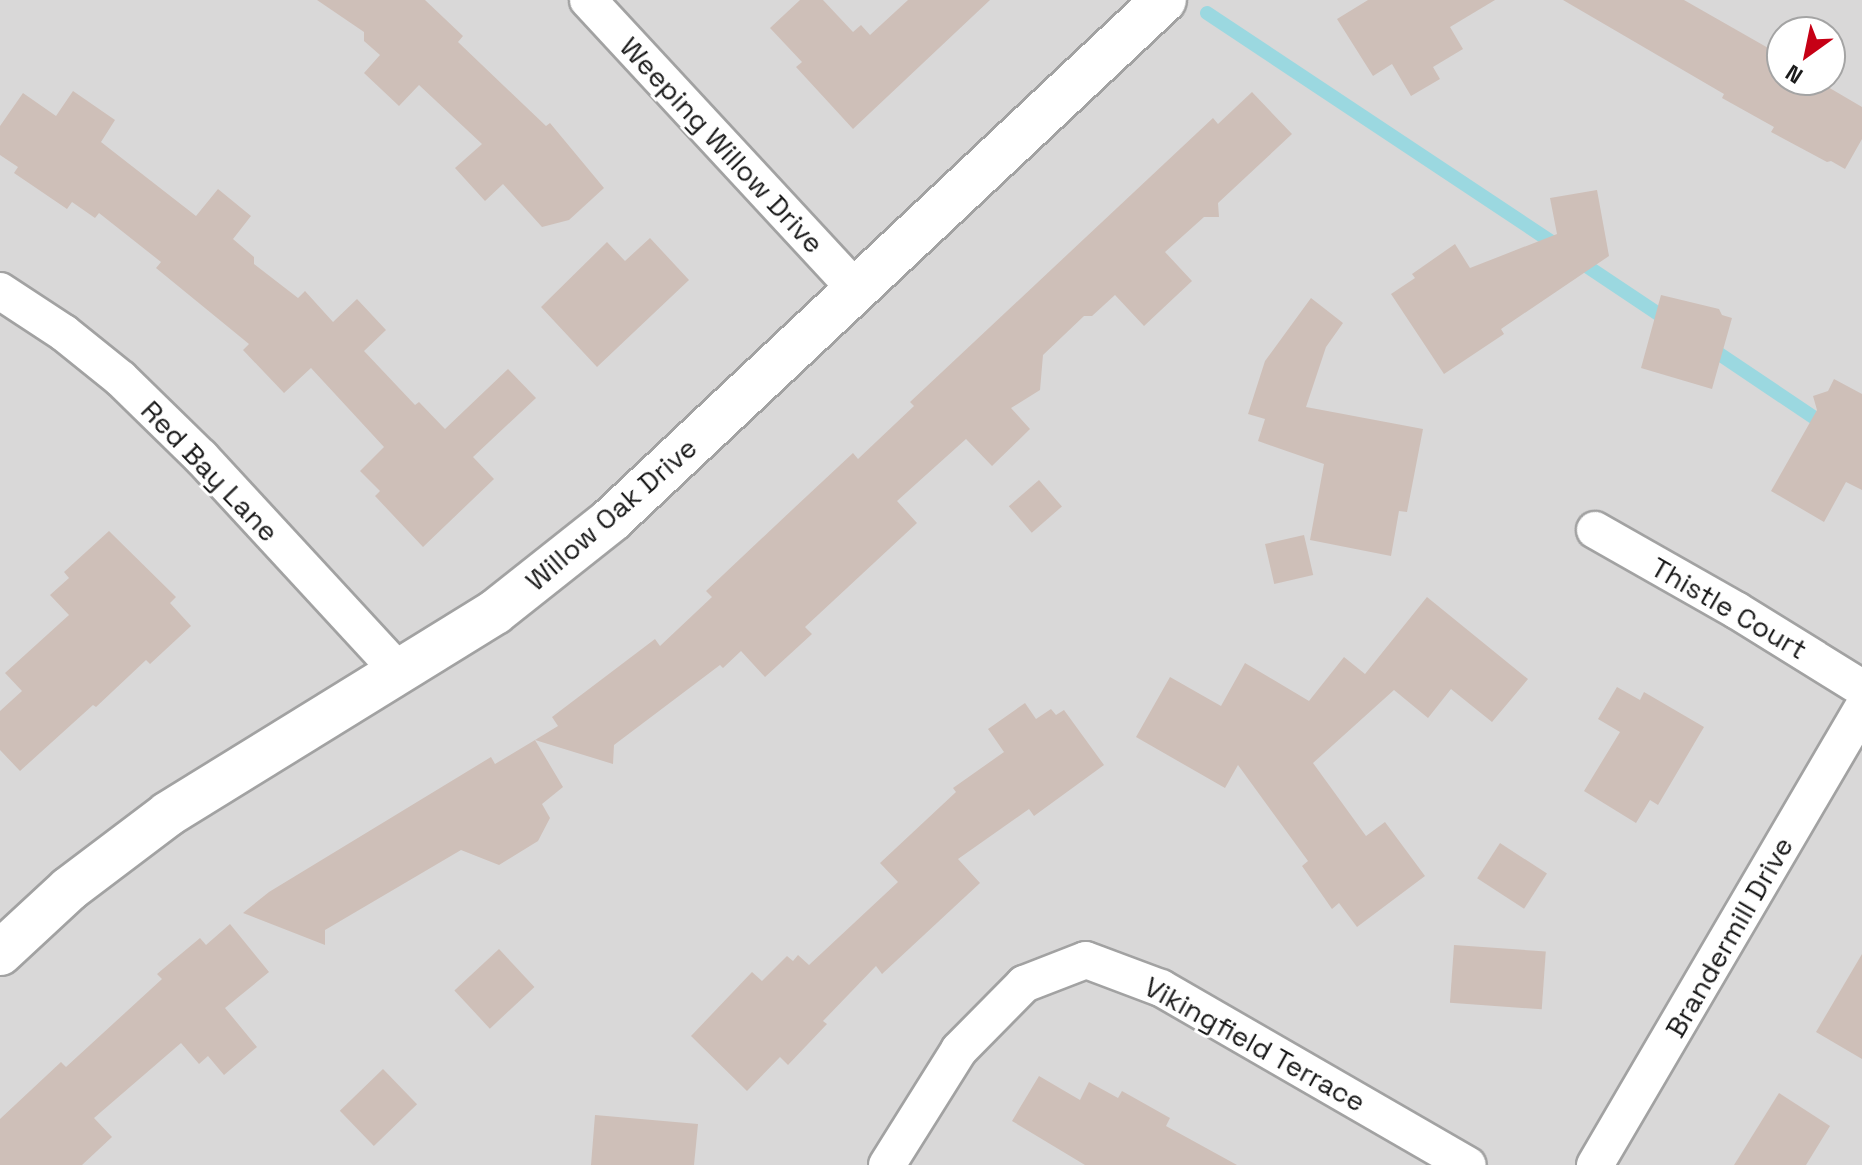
<!DOCTYPE html>
<style>
body{margin:0}
#map{position:relative;width:1862px;height:1165px;overflow:hidden;background:#eee8df;font-family:"Space Grotesk",sans-serif}
div>[style]{position:absolute}
[style*='--x']{left:calc(var(--x)*1px);top:calc(var(--y)*1px);width:calc(var(--w)*1px);rotate:calc(var(--a)*1deg)}
.residential>*{inset:0;background:#d9d8d8}
.stream>*{height:14px;margin:-7px;padding:0 7px;transform-origin:7px;border-radius:7px;background:#9bd8e0}
.building>*{inset:0;background:#cebfb8;transform-origin:0 0}
.roads{filter:drop-shadow(2px 0 #a2a2a2) drop-shadow(-2px 0 #a2a2a2) drop-shadow(0 2px #a2a2a2) drop-shadow(0 -2px #a2a2a2)}
.minor>*{height:36px;margin:-18px;padding:0 18px;transform-origin:18px;border-radius:18px;background:#fff}
.tertiary>*{height:44px;margin:-22px;padding:0 22px;transform-origin:22px;border-radius:22px;background:#fff}
span{translate:-50% -50%;white-space:nowrap;text-align:center;line-height:1.15;-webkit-text-stroke:6px #fff;paint-order:stroke}
.street-label{font-size:28px;color:#1b1b1b}
.north{position:absolute;left:1766px;top:16px;width:80px;height:80px;box-sizing:border-box;background:#fff;border:2px solid #a4a4a4;border-radius:50%;rotate:213deg;font-size:22px;font-weight:700;line-height:32px;text-align:center;color:#1b1b1b}
.north::after{content:'';display:block;margin:auto;width:28px;height:36px;background:#c60015;clip-path:polygon(50% 0,100% 100%,50% 72%,0 100%)}
</style>
<div id="map">
<div class="residential">
<div style="clip-path:polygon(evenodd,0 0,1862px 0,1862px 1165px,0 1165px,0 0,1782px 32px,1830px 32px,1830px 80px,1782px 80px,1782px 32px)"></div>
</div>
<div class="stream">
<div style="--x:1207;--y:13;--w:423;--a:33.6"></div>
<div style="--x:1576;--y:259;--w:115;--a:33.7"></div>
<div style="--x:1706;--y:345;--w:147;--a:33.9"></div>
</div>
<div class="building">
<div style="clip-path:polygon(317px 0,425px 0,463px 36px,458px 42px,546px 126px,550px 123px,604px 188px,569px 220px,542px 227px,503px 184px,485px 201px,455px 168px,482px 144px,419px 85px,399px 106px,364px 73px,380px 55px,364px 41px,364px 32px)"></div>
<div style="clip-path:polygon(800px 0,823px 0,853px 32px,861px 25px,870px 35px,908px 0,990px 0,853px 129px,796px 67px,802px 62px,770px 28px)"></div>
<div style="clip-path:polygon(1368px 0,1495px 0,1450px 27px,1463px 49px,1433px 67px,1440px 79px,1411px 96px,1392px 64px,1373px 76px,1337px 19px)"></div>
<div style="clip-path:polygon(1563px 0,1684px 0,1782px 56px,1782px 80px,1816px 80px,1862px 107px,1862px 139px,1845px 169px,1831px 161px,1827px 162px,1771px 132px,1774px 127px,1722px 98px,1724px 94px)"></div>
<div style="clip-path:polygon(73px 91px,115px 120px,101px 142px,196px 216px,218px 189px,251px 216px,233px 239px,254px 257px,254px 264px,298px 298px,305px 291px,333px 322px,357px 299px,386px 330px,364px 351px,415px 405px,419px 402px,445px 429px,508px 369px,536px 398px,473px 457px,494px 479px,423px 547px,375px 496px,380px 491px,360px 471px,384px 447px,311px 368px,284px 393px,243px 350px,249px 344px,156px 268px,161px 262px,99px 213px,95px 218px,72px 202px,67px 209px,14px 173px,18px 167px,0 155px,0 126px,23px 93px,56px 116px)"></div>
<div style="clip-path:polygon(1252px 92px,1292px 134px,1218px 203px,1219px 217px,1204px 217px,1165px 252px,1192px 281px,1144px 326px,1115px 295px,1092px 316px,1084px 316px,1043px 355px,1040px 390px,1011px 408px,1030px 429px,992px 466px,966px 439px,897px 501px,917px 523px,805px 627px,812px 634px,765px 677px,741px 651px,723px 668px,720px 665px,614px 745px,613px 764px,535px 740px,558px 726px,552px 717px,655px 639px,660px 646px,712px 597px,706px 591px,793px 509px,853px 453px,858px 459px,914px 406px,910px 402px,1213px 118px,1218px 124px)"></div>
<div style="clip-path:polygon(1597px 190px,1609px 256px,1501px 329px,1504px 334px,1444px 374px,1391px 294px,1415px 278px,1412px 274px,1455px 244px,1470px 268px,1557px 234px,1550px 198px)"></div>
<div style="clip-path:polygon(650px 238px,689px 280px,597px 367px,541px 307px,607px 242px,625px 261px)"></div>
<div style="clip-path:polygon(1661px 295px,1719px 309px,1722px 315px,1732px 318px,1712px 389px,1641px 368px)"></div>
<div style="clip-path:polygon(1311px 298px,1343px 323px,1326px 347px,1306px 407px,1423px 429px,1407px 512px,1399px 511px,1391px 556px,1310px 540px,1324px 464px,1258px 441px,1265px 419px,1248px 414px,1265px 361px)"></div>
<div style="clip-path:polygon(1834px 379px,1862px 394px,1862px 490px,1846px 482px,1824px 522px,1771px 491px,1817px 410px,1813px 396px,1828px 391px)"></div>
<div style="left:1039px;top:480px;width:35px;height:40px;rotate:49deg"></div>
<div style="clip-path:polygon(109px 531px,176px 597px,170px 603px,191px 626px,150px 664px,146px 660px,96px 707px,93px 705px,20px 771px,0 750px,0 711px,22px 691px,5px 673px,69px 615px,50px 595px,69px 578px,64px 572px)"></div>
<div style="left:1304px;top:535px;width:41px;height:40px;rotate:77deg"></div>
<div style="clip-path:polygon(1427px 597px,1528px 679px,1492px 722px,1451px 689px,1428px 718px,1394px 690px,1313px 763px,1366px 836px,1385px 822px,1425px 876px,1357px 927px,1339px 903px,1332px 909px,1302px 866px,1308px 861px,1238px 765px,1225px 788px,1136px 737px,1170px 677px,1221px 706px,1245px 663px,1309px 701px,1344px 657px,1365px 674px)"></div>
<div style="clip-path:polygon(1617px 687px,1640px 700px,1644px 692px,1704px 727px,1658px 805px,1650px 800px,1636px 823px,1584px 791px,1620px 732px,1598px 719px)"></div>
<div style="clip-path:polygon(1025px 703px,1036px 719px,1051px 709px,1056px 715px,1064px 710px,1104px 765px,1034px 816px,1029px 809px,958px 859px,980px 883px,882px 974px,876px 966px,823px 1021px,827px 1024px,788px 1065px,780px 1057px,747px 1091px,691px 1036px,752px 972px,762px 981px,787px 956px,793px 961px,798px 955px,809px 965px,898px 882px,880px 863px,956px 792px,953px 788px,1004px 752px,988px 729px)"></div>
<div style="clip-path:polygon(535px 740px,563px 787px,542px 804px,550px 818px,538px 841px,499px 865px,461px 850px,325px 930px,325px 945px,243px 913px,269px 892px,491px 757px,495px 764px)"></div>
<div style="left:1500px;top:843px;width:56px;height:42px;rotate:33deg"></div>
<div style="clip-path:polygon(230px 924px,269px 972px,225px 1008px,257px 1047px,224px 1075px,208px 1056px,199px 1064px,181px 1043px,94px 1118px,112px 1137px,82px 1165px,0 1165px,0 1119px,61px 1062px,66px 1067px,162px 979px,157px 974px,200px 938px,206px 945px)"></div>
<div style="left:1454px;top:945px;width:92px;height:58px;rotate:4deg"></div>
<div style="left:499px;top:949px;width:52px;height:61px;rotate:47deg"></div>
<div style="clip-path:polygon(1862px 954px,1862px 1059px,1816px 1032px)"></div>
<div style="left:383px;top:1069px;width:49px;height:60px;rotate:46deg"></div>
<div style="clip-path:polygon(1039px 1076px,1080px 1100px,1089px 1082px,1118px 1098px,1122px 1091px,1170px 1118px,1166px 1126px,1237px 1165px,1085px 1165px,1012px 1121px)"></div>
<div style="clip-path:polygon(1779px 1093px,1830px 1126px,1806px 1165px,1734px 1165px)"></div>
<div style="clip-path:polygon(595px 1115px,698px 1124px,694px 1165px,591px 1165px)"></div>
</div>
<div class="roads">
<div class="minor">
<div style="--x:588;--y:0;--w:396;--a:47.2"></div>
<div style="--x:0;--y:291;--w:77;--a:33.3"></div>
<div style="--x:64;--y:333;--w:73;--a:38.9"></div>
<div style="--x:121;--y:379;--w:112;--a:44.3"></div>
<div style="--x:201;--y:457;--w:294;--a:47.3"></div>
<div style="--x:1595;--y:530;--w:162;--a:29.6"></div>
<div style="--x:1736;--y:610;--w:148;--a:31.8"></div>
<div style="--x:887;--y:1165;--w:136;--a:-57.9"></div>
<div style="--x:959;--y:1050;--w:93;--a:-45.4"></div>
<div style="--x:1024;--y:984;--w:66;--a:-21.2"></div>
<div style="--x:1086;--y:960;--w:80;--a:20.5"></div>
<div style="--x:1161;--y:988;--w:354;--a:30"></div>
<div style="--x:1595;--y:1165;--w:528;--a:-59.65"></div>
</div>
<div class="tertiary">
<div style="--x:0;--y:953;--w:94;--a:-42.8"></div>
<div style="--x:69;--y:889;--w:124;--a:-37.1"></div>
<div style="--x:168;--y:814;--w:384;--a:-31.7"></div>
<div style="--x:495;--y:612;--w:148;--a:-38.4"></div>
<div style="--x:611;--y:520;--w:759;--a:-43.24"></div>
</div>
</div>
<div class="street-label">
<span style="left:722px;top:145px;rotate:47deg">Weeping Willow Drive</span>
<span style="left:210px;top:471px;rotate:46deg">Red Bay Lane</span>
<span style="left:611px;top:514px;rotate:-41deg">Willow Oak Drive</span>
<span style="left:1729px;top:608px;rotate:30deg">Thistle Court</span>
<span style="left:1729px;top:937px;rotate:-60deg">Brandermill Drive</span>
<span style="left:1255px;top:1044px;rotate:29deg">Vikingfield Terrace</span>
</div>
<div class="north">N</div>
</div>
